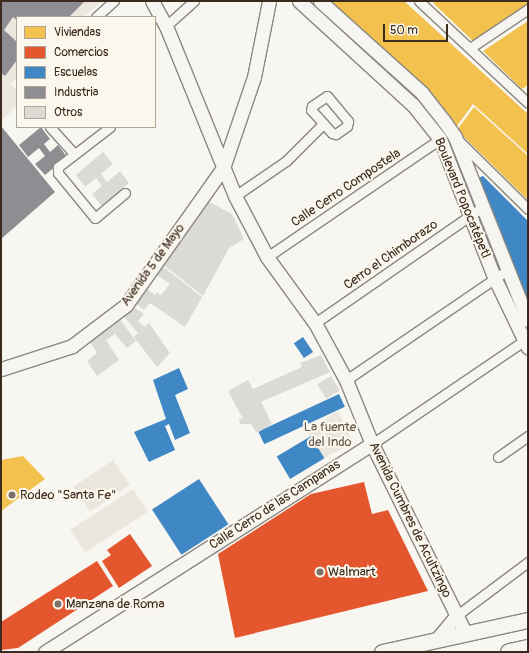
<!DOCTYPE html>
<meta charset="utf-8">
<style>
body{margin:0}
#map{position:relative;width:529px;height:653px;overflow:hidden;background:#f8f6f0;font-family:Pangolin,sans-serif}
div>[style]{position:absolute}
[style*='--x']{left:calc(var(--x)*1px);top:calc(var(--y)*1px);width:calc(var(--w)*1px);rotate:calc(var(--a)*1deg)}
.built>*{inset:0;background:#ebe6de}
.green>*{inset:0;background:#eae6dd;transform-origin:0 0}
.homes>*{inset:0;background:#f2c14e}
.shops>*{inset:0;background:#e4572e}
.schools>*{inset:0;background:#3f88c5;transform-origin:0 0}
.industry>*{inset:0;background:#8d8d92}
.building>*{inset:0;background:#dcdad5;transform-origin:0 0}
.roads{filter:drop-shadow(1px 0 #8b8781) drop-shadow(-1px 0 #8b8781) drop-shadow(0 1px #8b8781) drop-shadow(0 -1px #8b8781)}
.street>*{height:9px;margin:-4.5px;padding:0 4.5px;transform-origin:4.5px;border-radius:4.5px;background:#f6f5f1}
.secondary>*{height:13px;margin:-6.5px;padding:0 6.5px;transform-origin:6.5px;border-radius:6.5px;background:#f6f5f1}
.primary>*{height:15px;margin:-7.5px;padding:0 7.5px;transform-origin:7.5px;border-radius:7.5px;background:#f6f5f1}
.highway>*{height:17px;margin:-8.5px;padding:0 8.5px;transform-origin:8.5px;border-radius:8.5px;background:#f6f5f1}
.dots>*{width:11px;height:11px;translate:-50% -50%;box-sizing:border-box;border:2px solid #fbf7ec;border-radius:50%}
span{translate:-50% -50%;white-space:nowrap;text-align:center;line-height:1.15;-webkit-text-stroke:4px #fbf7ec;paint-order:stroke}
.street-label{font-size:13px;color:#3b2a1e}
.park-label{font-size:13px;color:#64564a}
.poi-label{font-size:13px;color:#3b2a1e}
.left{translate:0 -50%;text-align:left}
.frame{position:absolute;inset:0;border:2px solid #3b2a1e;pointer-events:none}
.legend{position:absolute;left:16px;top:16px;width:140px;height:112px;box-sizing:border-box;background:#fbf7ec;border:1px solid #aea59a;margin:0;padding:5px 7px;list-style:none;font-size:12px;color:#3b2a1e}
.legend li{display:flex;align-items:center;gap:8px;height:20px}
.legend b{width:20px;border:1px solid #aea59a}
.scale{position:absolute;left:383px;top:24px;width:65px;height:18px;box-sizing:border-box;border:2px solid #3b2a1e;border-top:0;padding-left:5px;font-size:12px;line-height:14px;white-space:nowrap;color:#3b2a1e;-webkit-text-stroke:3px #fbf7ec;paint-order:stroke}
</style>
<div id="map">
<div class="built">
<div style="clip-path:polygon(1px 1px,102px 1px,84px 17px,17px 17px,17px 77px,11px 83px,17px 91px,17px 106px,1px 121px)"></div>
</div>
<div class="green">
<div style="clip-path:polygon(338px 411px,353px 443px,324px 458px,307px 430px)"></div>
<div style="left:113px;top:460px;width:30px;height:48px;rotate:56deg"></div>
<div style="left:133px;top:489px;width:27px;height:75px;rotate:57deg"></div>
</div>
<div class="homes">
<div style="clip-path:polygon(326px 1px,404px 1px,528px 114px,528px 154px,473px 104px,457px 126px,438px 102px)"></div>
<div style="clip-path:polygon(436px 1px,528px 1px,528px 4px,473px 41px,433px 3px)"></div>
<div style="clip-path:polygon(528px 21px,528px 85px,522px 89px,483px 51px)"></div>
<div style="clip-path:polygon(474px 107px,528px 156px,528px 200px,457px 130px)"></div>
<div style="clip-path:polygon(23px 456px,45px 479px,1px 511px,1px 460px)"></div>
</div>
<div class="shops">
<div style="clip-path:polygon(364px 482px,372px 514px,388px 510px,428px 591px,235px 638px,218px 554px,311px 494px)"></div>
<div style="clip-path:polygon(130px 534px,152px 566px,119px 588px,102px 561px,111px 555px,107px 550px)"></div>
<div style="clip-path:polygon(97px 561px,113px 586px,18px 648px,1px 650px,1px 622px)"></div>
</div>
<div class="schools">
<div style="clip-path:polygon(483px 176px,528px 221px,528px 302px,478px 178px)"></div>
<div style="left:303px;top:337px;width:18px;height:11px;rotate:56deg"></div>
<div style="clip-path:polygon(179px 368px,188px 389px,175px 395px,190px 433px,175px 440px,169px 424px,165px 426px,175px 450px,149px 462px,134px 432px,166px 419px,153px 380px)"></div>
<div style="left:339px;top:394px;width:14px;height:89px;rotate:65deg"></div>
<div style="left:311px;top:436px;width:26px;height:40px;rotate:59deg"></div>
<div style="left:199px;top:479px;width:54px;height:56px;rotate:57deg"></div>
</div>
<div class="industry">
<div style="clip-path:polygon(1px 1px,85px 1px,69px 17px,17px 17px,17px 20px,13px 17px,4px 30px,17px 42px,17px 60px,5px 76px,1px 73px)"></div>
<div style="clip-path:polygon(1px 126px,55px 192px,1px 239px)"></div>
<div style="clip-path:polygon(41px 127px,50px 139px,44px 144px,50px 152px,58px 145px,67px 157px,45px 175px,35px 164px,45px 156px,39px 148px,28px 157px,19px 145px)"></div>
</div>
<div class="building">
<div style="clip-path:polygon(103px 152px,113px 164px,101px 174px,107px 182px,120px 171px,129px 183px,102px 206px,92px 194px,102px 186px,96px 178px,85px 187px,76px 175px)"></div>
<div style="clip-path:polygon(204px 199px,232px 214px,244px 239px,229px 248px,203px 296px,161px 263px)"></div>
<div style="clip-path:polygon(161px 265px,202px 297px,185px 327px,150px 303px,144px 310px,133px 301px,145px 287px,155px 295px,157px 292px,161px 295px,170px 284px,154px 273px)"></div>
<div style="clip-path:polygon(131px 305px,144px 314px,138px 321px,145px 327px,149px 323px,170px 353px,157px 367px,134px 337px,138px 333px,125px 318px,125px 311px)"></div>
<div style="clip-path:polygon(118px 317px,136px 341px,127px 348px,115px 334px,106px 340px,119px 360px,97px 376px,87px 361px,97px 353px,89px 340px)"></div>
<div style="clip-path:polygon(321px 355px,330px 372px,261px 402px,272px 424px,257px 433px,251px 424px,240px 424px,239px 419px,243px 419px,228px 391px,248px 380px,253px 389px,302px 367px,300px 363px)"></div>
<div style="left:331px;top:376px;width:17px;height:16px;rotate:59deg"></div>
</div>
<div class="roads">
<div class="street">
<div style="--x:419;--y:1;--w:149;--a:43.1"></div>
<div style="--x:96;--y:17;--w:24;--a:-42"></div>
<div style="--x:166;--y:26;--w:38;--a:-42"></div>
<div style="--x:470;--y:48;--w:70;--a:-33.9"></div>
<div style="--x:327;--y:96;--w:33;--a:50"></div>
<div style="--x:348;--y:121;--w:5;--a:101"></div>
<div style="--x:347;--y:126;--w:14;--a:144"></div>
<div style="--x:336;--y:134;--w:4;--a:-166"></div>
<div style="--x:332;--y:133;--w:31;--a:-132"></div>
<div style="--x:311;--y:110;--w:4;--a:-76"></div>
<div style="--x:312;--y:106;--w:18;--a:-34"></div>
<div style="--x:50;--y:127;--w:36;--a:48"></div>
<div style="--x:110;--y:127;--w:66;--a:142.4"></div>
<div style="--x:58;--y:167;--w:6;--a:90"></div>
<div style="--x:58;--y:173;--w:58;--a:50.6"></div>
<div style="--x:95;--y:218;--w:39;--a:-40"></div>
<div style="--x:459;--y:141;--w:97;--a:44.6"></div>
<div style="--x:235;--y:196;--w:62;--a:-34.5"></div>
<div style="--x:286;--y:161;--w:52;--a:-45"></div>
<div style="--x:267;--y:257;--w:209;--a:-34.3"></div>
<div style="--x:315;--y:323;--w:202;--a:-34.7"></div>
<div style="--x:346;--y:380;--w:195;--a:-34.3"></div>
<div style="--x:372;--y:444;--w:189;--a:-34.2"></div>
<div style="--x:498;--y:457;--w:37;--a:-35"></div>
<div style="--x:456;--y:616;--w:90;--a:-36.9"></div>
</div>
<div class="secondary">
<div style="--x:152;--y:1;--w:29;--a:61"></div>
<div style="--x:166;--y:26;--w:183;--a:67.9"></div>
<div style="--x:235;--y:196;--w:69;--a:62.3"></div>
<div style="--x:267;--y:257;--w:82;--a:54"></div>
<div style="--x:315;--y:323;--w:65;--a:61.5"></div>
<div style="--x:346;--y:380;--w:69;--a:67.9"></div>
<div style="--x:372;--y:444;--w:210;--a:63.7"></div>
<div style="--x:299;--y:1;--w:154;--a:42.4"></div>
<div style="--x:413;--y:105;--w:43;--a:51.5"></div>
<div style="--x:440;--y:139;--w:150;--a:68.6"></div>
<div style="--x:495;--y:279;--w:76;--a:64.4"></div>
<div style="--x:320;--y:1;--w:137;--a:42"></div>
<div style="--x:422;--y:93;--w:36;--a:52"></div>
<div style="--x:444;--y:121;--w:19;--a:55"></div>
<div style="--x:455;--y:137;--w:197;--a:68.3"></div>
<div style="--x:1;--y:369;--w:75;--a:-17.9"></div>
<div style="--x:72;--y:346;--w:68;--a:-37.2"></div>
<div style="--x:126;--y:305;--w:168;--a:-54.7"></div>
<div style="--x:223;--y:168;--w:96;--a:-71.2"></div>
<div style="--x:254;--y:77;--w:77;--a:-78.8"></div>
<div style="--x:437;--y:639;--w:30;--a:-50"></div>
<div style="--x:45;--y:652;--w:388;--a:-32.5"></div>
</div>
<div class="primary">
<div style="--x:382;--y:652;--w:149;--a:-12.4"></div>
</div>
<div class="highway">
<div style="--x:509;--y:652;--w:19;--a:-12"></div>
</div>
</div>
<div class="dots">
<div style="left:12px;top:495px;background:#7d7168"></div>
<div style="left:320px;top:572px;background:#7d7168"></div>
<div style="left:58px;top:604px;background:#7d7168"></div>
</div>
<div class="street-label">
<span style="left:346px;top:188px;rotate:-34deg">Calle Cerro Compostela</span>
<span style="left:462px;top:198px;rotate:68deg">Boulevard Popocatépetl</span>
<span style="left:391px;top:255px;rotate:-35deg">Cerro el Chimborazo</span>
<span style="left:153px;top:265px;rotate:-54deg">Avenida 5 de Mayo</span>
<span style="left:275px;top:505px;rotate:-33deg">Calle Cerro de las Campanas</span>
<span style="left:410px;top:520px;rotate:64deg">Avenida Cumbres de Acultzingo</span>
</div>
<div class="park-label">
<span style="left:330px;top:435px">La fuente<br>del Indo</span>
</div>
<div class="poi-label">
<span class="left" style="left:20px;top:495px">Rodeo "Santa Fe"</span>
<span class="left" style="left:328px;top:572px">Walmart</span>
<span class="left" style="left:66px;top:604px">Manzana de Roma</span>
</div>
<div class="frame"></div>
<ul class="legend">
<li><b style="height:11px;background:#f2c14e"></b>Viviendas</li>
<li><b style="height:11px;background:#e4572e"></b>Comercios</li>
<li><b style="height:11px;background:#3f88c5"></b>Escuelas</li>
<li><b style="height:11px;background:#8d8d92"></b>Industria</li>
<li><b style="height:11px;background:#dcdad5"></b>Otros</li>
</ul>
<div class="scale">50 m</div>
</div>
